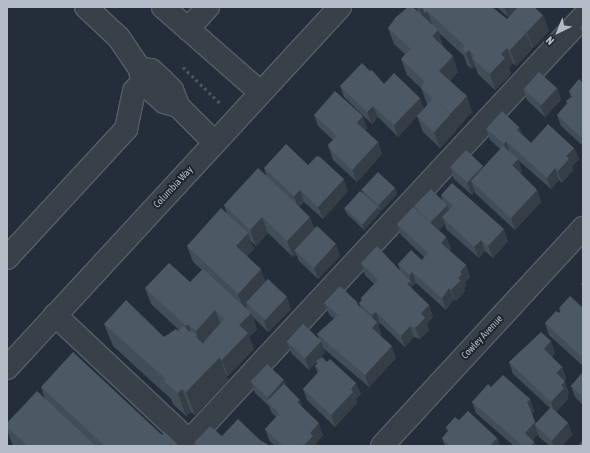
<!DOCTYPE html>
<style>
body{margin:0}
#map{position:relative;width:590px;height:453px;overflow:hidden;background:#242e3a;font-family:"Asap Condensed",sans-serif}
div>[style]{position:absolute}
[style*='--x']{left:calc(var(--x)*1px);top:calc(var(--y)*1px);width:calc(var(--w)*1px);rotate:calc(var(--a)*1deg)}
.path>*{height:2.5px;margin-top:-1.25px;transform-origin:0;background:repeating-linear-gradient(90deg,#46585a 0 3px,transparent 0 6px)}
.roads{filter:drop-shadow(1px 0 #565e68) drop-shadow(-1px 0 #565e68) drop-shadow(0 1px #565e68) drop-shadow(0 -1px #565e68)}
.minor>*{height:22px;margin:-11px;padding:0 11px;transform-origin:11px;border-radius:11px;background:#38404a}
.wall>*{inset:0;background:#414d57}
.shaded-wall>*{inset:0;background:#353e47;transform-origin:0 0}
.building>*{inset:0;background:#4c5965;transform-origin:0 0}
span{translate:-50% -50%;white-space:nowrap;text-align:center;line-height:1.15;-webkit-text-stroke:4px #1d252f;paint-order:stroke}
.street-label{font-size:10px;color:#b3bbc6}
.frame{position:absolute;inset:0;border:8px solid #b3bbc6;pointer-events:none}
.north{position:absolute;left:538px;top:12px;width:40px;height:40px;-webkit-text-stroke:3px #1d252f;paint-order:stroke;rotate:223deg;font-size:11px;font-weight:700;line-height:16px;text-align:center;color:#b3bbc6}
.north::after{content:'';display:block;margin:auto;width:14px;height:18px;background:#b3bbc6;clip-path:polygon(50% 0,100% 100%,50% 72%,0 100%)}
</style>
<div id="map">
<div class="path">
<div style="--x:183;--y:67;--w:53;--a:44.2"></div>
</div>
<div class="roads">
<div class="minor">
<div style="--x:86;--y:7;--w:45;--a:43.2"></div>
<div style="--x:119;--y:38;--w:37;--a:56"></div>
<div style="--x:140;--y:69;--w:13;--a:81"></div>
<div style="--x:142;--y:82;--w:30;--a:42"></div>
<div style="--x:164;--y:102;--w:15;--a:16"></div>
<div style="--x:163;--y:7;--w:129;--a:41.2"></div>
<div style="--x:188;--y:29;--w:30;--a:-48"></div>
<div style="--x:140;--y:69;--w:11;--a:5"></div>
<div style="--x:151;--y:70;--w:15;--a:42"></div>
<div style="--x:162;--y:80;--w:14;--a:45"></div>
<div style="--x:172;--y:90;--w:17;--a:69"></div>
<div style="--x:178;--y:106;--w:51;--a:45"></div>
<div style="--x:7;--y:258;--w:176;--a:-47.3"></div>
<div style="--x:126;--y:129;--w:39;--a:-78"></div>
<div style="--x:134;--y:91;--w:12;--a:-48"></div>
<div style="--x:55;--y:315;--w:184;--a:43.2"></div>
<div style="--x:189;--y:441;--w:579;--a:-47.1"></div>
<div style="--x:7;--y:368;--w:491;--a:-47.3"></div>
<div style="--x:382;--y:446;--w:297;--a:-47.3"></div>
</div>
</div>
<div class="wall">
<div style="clip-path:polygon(416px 7px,492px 7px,507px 19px,543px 15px,549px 31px,533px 48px,531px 47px,532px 49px,516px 66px,513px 63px,509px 68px,511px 74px,495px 90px,478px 74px,475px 66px,472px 69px,467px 65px,464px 56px,439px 33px,443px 46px,458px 72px,450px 81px,472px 112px,456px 130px,455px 128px,456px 131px,440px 148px,423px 132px,417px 116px,398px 137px,378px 117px,372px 124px,344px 97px,340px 86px,370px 71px,384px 84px,420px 98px,424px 109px,427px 105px,427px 104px,421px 88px,407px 75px,401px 59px,405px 54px,394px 44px,388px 28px,418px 11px)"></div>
<div style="clip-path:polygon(497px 7px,518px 7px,508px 17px)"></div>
<div style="clip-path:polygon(583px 24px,583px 37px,580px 28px)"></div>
<div style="clip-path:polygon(583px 83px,583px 146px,561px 126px,557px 115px,567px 103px,566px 101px,571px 98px,569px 91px)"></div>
<div style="clip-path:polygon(557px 88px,561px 100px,545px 117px,527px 100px,523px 89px)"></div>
<div style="clip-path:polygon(314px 115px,367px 128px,365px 130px,378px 142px,382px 154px,357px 182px,333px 160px,328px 145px,333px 140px,318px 126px)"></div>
<div style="clip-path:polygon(519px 127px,522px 134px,531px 143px,574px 148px,579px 159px,572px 166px,573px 170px,562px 183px,559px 180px,551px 189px,518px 160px,522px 171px,520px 173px,537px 190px,541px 202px,515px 230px,475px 193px,475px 191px,472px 195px,454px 179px,450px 167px,483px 166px,484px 167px,500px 149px,490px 140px,486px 129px)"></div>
<div style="clip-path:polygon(308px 165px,348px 191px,323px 219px,304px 202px,299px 207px,315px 229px,340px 256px,318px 279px,299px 261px,296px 254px,293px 257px,268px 233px,256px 246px,250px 240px,254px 249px,247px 256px,265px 282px,291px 309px,268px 332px,252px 316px,257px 329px,249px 337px,254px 349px,228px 376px,226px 375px,228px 380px,195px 415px,191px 412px,186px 416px,173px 404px,171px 399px,113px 346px,104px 324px,164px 337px,178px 331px,179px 330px,151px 304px,145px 288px,190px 282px,202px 270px,193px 262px,187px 246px,227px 214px,224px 205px,266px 175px,264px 168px)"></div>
<div style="clip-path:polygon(395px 188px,397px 194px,381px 211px,378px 209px,380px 213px,364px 230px,347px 214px,344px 208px,363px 193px,361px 189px)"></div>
<div style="clip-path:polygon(441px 195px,508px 241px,493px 258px,485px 251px,479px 258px,446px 229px,445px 224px,439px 230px,446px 237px,451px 249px,449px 250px,466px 265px,470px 277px,465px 282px,466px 285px,464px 288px,465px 291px,456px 301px,454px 299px,446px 310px,416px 283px,413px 286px,411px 284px,413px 290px,429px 305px,433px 317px,427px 324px,429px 330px,420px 339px,414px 337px,405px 347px,380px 323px,378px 325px,381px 334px,380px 335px,396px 358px,369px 387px,323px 348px,325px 352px,318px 360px,361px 394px,356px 399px,357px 403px,335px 427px,307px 400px,303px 389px,318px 373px,315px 366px,317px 364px,316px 362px,309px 370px,292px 354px,287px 342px,319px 338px,317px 334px,334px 319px,329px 314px,324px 303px,357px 302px,359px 306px,361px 308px,359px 303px,362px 301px,361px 298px,374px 284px,365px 275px,361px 263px,400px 270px,398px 264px,422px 260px,424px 257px,401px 235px,397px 224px,415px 209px,414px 206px,442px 200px)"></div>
<div style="clip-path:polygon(559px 308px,583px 308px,583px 366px,549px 335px,545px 323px,560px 312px)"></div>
<div style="clip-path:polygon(555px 353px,552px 357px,562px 367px,566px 378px,564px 381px,569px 393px,567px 395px,568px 399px,556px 412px,568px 423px,572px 435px,562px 446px,550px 446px,539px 437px,538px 434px,533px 440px,536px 446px,514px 446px,476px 413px,472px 402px,491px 387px,530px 399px,534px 411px,532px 413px,536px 424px,550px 408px,513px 374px,509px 362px)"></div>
<div style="clip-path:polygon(583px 372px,583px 405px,575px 397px,571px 386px)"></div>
<div style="clip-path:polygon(251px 382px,286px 385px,323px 435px,316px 443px,317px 446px,275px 446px,269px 440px,265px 429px,276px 417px,272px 413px,269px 406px,255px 393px)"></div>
<div style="clip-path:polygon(41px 387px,162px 435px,178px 446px,13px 446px,7px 430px,7px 423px,45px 399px)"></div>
<div style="clip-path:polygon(446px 427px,497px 438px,500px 446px,445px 446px,442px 438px,448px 431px)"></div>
</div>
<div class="shaded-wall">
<div style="left:422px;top:7px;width:17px;height:3px;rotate:69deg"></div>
<div style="clip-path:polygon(504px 7px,518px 7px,508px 17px)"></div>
<div style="left:427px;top:11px;width:17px;height:3px;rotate:69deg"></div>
<div style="clip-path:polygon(543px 15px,549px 31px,533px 48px,527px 32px)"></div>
<div style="clip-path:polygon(438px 30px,443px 46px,437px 52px,432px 36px)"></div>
<div style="clip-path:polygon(526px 33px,532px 49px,516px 66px,510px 50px)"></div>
<div style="clip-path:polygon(507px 48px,513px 63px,509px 68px,511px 74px,495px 90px,490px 74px,501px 54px)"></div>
<div style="clip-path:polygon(469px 50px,475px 66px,472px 69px,466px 53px)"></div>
<div style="clip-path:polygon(453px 56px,458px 72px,444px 87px,439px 71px)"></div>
<div style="clip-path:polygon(557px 88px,561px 100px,545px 117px,540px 105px)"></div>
<div style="clip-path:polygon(467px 96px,472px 112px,456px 130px,450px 114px)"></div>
<div style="clip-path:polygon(420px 98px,424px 109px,398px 137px,394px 125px)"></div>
<div style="clip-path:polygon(373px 106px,378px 117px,372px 124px,367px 112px)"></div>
<div style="clip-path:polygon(450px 115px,456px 131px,440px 148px,434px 132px)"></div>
<div style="clip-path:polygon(363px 116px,367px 128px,361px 134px,357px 123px)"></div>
<div style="clip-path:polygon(519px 127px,524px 138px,517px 130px)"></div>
<div style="clip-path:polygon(506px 141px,510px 153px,508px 156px,504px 144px)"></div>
<div style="clip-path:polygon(378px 142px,382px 154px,357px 182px,352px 170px)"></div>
<div style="clip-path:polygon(574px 148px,579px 159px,572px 166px,573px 170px,562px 183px,558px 171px,566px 156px)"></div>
<div style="clip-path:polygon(518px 159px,522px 171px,516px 177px,512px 165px)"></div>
<div style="clip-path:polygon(483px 166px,488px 177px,471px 181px,475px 191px,472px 195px,467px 183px)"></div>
<div style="clip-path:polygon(555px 168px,559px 180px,551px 189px,547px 178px)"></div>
<div style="clip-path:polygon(344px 179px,348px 191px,323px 219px,318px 207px)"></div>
<div style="clip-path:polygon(395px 188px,397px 194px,381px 211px,379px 205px)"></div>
<div style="clip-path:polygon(300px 190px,304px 202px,298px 208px,294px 196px)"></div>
<div style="clip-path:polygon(537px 190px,541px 202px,515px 230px,511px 218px)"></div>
<div style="clip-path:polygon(447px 205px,452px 216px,442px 217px,445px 224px,435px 234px,431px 222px)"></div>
<div style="clip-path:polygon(378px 207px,380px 213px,364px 230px,362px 224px)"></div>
<div style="clip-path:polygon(262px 217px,268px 233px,256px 246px,250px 230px)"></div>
<div style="clip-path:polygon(310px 217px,316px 233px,295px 250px,296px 254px,293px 257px,287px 241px)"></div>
<div style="clip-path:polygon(504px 229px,508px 241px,493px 258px,488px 246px)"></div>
<div style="clip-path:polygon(248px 233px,254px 249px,242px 262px,236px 246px)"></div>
<div style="clip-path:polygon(446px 237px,451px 249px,445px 255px,441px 243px)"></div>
<div style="clip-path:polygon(481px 240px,485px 251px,479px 258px,474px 247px)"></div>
<div style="clip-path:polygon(336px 244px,340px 256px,318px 279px,314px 268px)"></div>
<div style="clip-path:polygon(466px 265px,470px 277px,465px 282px,466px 285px,464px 288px,465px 291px,456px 301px,451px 290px,458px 278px,460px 272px)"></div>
<div style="clip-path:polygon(261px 269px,267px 285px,246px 302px,247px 307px,244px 310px,238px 294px)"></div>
<div style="clip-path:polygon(412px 272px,416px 283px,413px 286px,409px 275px)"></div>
<div style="clip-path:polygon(410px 281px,414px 293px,407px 284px)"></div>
<div style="clip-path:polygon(449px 288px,454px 299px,446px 310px,442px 298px)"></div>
<div style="clip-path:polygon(287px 297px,291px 309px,268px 332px,264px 321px)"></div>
<div style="clip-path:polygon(429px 305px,433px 317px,427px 324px,429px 330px,420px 339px,415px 328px,421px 313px)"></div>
<div style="clip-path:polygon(215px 310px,221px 326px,201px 347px,196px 331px)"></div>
<div style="clip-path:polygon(376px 312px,380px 323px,378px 325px,381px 334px,376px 339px,372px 328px,375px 324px,372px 315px)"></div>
<div style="clip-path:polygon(251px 313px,257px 329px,249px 337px,254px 349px,228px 376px,222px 360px,239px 325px)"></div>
<div style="left:188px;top:324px;width:16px;height:3px;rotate:68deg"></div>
<div style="clip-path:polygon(410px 326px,414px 337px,405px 347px,401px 336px)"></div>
<div style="clip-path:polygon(321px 341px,325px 352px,309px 370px,305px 358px)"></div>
<div style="clip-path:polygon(551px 341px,555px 353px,548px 361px,544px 349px)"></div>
<div style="clip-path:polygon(392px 346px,396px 358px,369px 387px,365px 375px)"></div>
<div style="clip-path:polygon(220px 357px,228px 380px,195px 415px,186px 392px)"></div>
<div style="clip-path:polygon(562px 367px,566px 378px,560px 385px,556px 373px)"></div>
<div style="clip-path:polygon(284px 380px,288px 392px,271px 405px,268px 398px)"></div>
<div style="clip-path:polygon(565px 381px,569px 393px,567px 395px,568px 399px,555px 413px,551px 402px,561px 385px)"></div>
<div style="clip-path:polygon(356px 383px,361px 394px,356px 399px,357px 403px,335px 427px,331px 415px,351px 389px)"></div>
<div style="clip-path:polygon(182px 389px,191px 412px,186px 416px,178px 393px)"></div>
<div style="clip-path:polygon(530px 399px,534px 411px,532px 413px,527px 402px)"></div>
<div style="clip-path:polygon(300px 400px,304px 411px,297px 402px)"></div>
<div style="clip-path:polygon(535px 422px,537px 427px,535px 425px,538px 434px,529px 445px,525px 433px)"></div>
<div style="clip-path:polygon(319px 423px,323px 435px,316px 443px,317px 446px,303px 446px,310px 433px)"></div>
<div style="clip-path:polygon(568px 423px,572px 435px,562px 446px,554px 446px,552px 441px)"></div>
<div style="clip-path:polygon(497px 438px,500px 446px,490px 446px)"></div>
<div style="clip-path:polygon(534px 442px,536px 446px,530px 446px)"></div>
</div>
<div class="building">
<div style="clip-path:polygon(408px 7px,413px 7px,438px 30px,432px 36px,453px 56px,439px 71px,467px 96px,450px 114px,434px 99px,450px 115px,434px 132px,417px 116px,433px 99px,421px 88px,424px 81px,401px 59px,411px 49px,388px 28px,396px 17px)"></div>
<div style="clip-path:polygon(419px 7px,492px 7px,507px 19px,518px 7px,534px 7px,543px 15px,527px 32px,521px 29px,526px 33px,510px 50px,507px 48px,501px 54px,505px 58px,490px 74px,472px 58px,475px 56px,469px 50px,466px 53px,462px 49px,465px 46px,427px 11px,425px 13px,422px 7px,420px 9px)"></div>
<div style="clip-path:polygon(583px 24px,583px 31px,580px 28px)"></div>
<div style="clip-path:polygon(362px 63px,370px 71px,372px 70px,384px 84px,394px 73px,420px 98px,394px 125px,373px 106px,367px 112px,340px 86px)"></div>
<div style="left:539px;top:72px;width:24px;height:23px;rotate:42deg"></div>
<div style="clip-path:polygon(579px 79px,583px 83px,583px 139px,557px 115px,568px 103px,566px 101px,570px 98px,573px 97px,569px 91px)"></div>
<div style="clip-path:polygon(335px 91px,363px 116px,357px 123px,378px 142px,352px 170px,329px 148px,328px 145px,337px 136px,314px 115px)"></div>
<div style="clip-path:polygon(502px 111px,519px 127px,517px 130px,531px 143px,548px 124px,574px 148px,566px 156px,569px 159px,558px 171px,555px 168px,547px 178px,506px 141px,504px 144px,486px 129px)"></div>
<div style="clip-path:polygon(286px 144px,308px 165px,317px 156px,320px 157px,344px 179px,318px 207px,300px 190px,294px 196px,264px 168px)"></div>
<div style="clip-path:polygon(503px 146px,518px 159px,512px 165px,537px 190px,511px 218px,471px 181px)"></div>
<div style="left:466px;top:150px;width:23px;height:23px;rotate:43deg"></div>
<div style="clip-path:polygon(258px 168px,310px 217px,287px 241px,262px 217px,250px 230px,224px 205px)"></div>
<div style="left:378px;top:172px;width:23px;height:24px;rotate:43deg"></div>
<div style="clip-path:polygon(452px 183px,504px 229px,488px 246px,481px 240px,474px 247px,442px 217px,453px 206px,441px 195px)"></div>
<div style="left:431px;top:189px;width:23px;height:24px;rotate:45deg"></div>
<div style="left:360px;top:191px;width:24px;height:23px;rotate:42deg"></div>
<div style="clip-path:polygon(413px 207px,446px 237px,441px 243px,466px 265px,460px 272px,462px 274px,458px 278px,461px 280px,451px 290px,449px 288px,442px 298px,412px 272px,409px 275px,398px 264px,411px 250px,422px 260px,428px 253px,397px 224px)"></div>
<div style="clip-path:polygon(221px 208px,248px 233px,236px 246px,261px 269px,238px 294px,187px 246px)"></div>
<div style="left:317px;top:226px;width:26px;height:33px;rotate:43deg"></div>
<div style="clip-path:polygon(377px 246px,407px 278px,410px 281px,407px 284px,429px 305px,421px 313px,425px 318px,415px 328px,410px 326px,401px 336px,376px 312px,372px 315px,359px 303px,362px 300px,361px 298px,378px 280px,361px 263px)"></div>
<div style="clip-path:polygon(169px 263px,190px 282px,203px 269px,251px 313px,239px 325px,248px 333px,222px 360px,220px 359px,220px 357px,203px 343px,224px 319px,215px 310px,196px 331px,188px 324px,186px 326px,145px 288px)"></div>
<div style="left:268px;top:279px;width:26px;height:32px;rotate:43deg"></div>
<div style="clip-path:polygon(583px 281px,583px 286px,581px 284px)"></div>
<div style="clip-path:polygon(340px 286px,357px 302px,356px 303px,377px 322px,372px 328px,392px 346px,365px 375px,317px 334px,338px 315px,324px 303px)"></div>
<div style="clip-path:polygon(570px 296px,583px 308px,583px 356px,582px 357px,545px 323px,556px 311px,559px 313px,561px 310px,559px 308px)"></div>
<div style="clip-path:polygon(126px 300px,164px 337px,176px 329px,178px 331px,183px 326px,190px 332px,191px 330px,196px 335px,195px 337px,220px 357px,186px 392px,182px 389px,178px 393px,164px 381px,166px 379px,104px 324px)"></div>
<div style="left:303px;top:324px;width:25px;height:24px;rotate:43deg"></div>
<div style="clip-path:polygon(541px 332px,551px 341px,544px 349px,562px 367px,556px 373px,565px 381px,561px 385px,564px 388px,551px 402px,509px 362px)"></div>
<div style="clip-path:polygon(73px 352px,162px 435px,165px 432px,177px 444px,175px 446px,105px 446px,41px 387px)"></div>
<div style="clip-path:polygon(322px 357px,327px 362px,330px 359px,356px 383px,351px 389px,353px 392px,331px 415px,303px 389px,320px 370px,315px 366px,318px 363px,316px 361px)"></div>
<div style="left:267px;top:364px;width:23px;height:24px;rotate:43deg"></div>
<div style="clip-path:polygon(583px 372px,583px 397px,571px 386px)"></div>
<div style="clip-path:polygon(503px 375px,530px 399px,527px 402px,535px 422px,525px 433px,534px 442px,530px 446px,523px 446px,472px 402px,488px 384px,491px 387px)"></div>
<div style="clip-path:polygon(284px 384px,300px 400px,297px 402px,319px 423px,310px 433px,313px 436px,303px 446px,300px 444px,298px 446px,283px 446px,265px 429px,279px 414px,267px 401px)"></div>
<div style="clip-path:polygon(37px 391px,96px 446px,28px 446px,7px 427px,7px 423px)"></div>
<div style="left:551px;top:407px;width:23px;height:24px;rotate:43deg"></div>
<div style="clip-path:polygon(468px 411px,497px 438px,490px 446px,450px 446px,442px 438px,448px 431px,446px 427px,455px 417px,459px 420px)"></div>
<div style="clip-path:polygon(238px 419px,260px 440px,270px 446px,196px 446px,194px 443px,210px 426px,222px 436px)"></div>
<div style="clip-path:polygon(583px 440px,583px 446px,578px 446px)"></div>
</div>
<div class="street-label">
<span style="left:173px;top:187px;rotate:-47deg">Columbia Way</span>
<span style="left:482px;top:337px;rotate:-47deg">Cowley Avenue</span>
</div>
<div class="frame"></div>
<div class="north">N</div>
</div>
